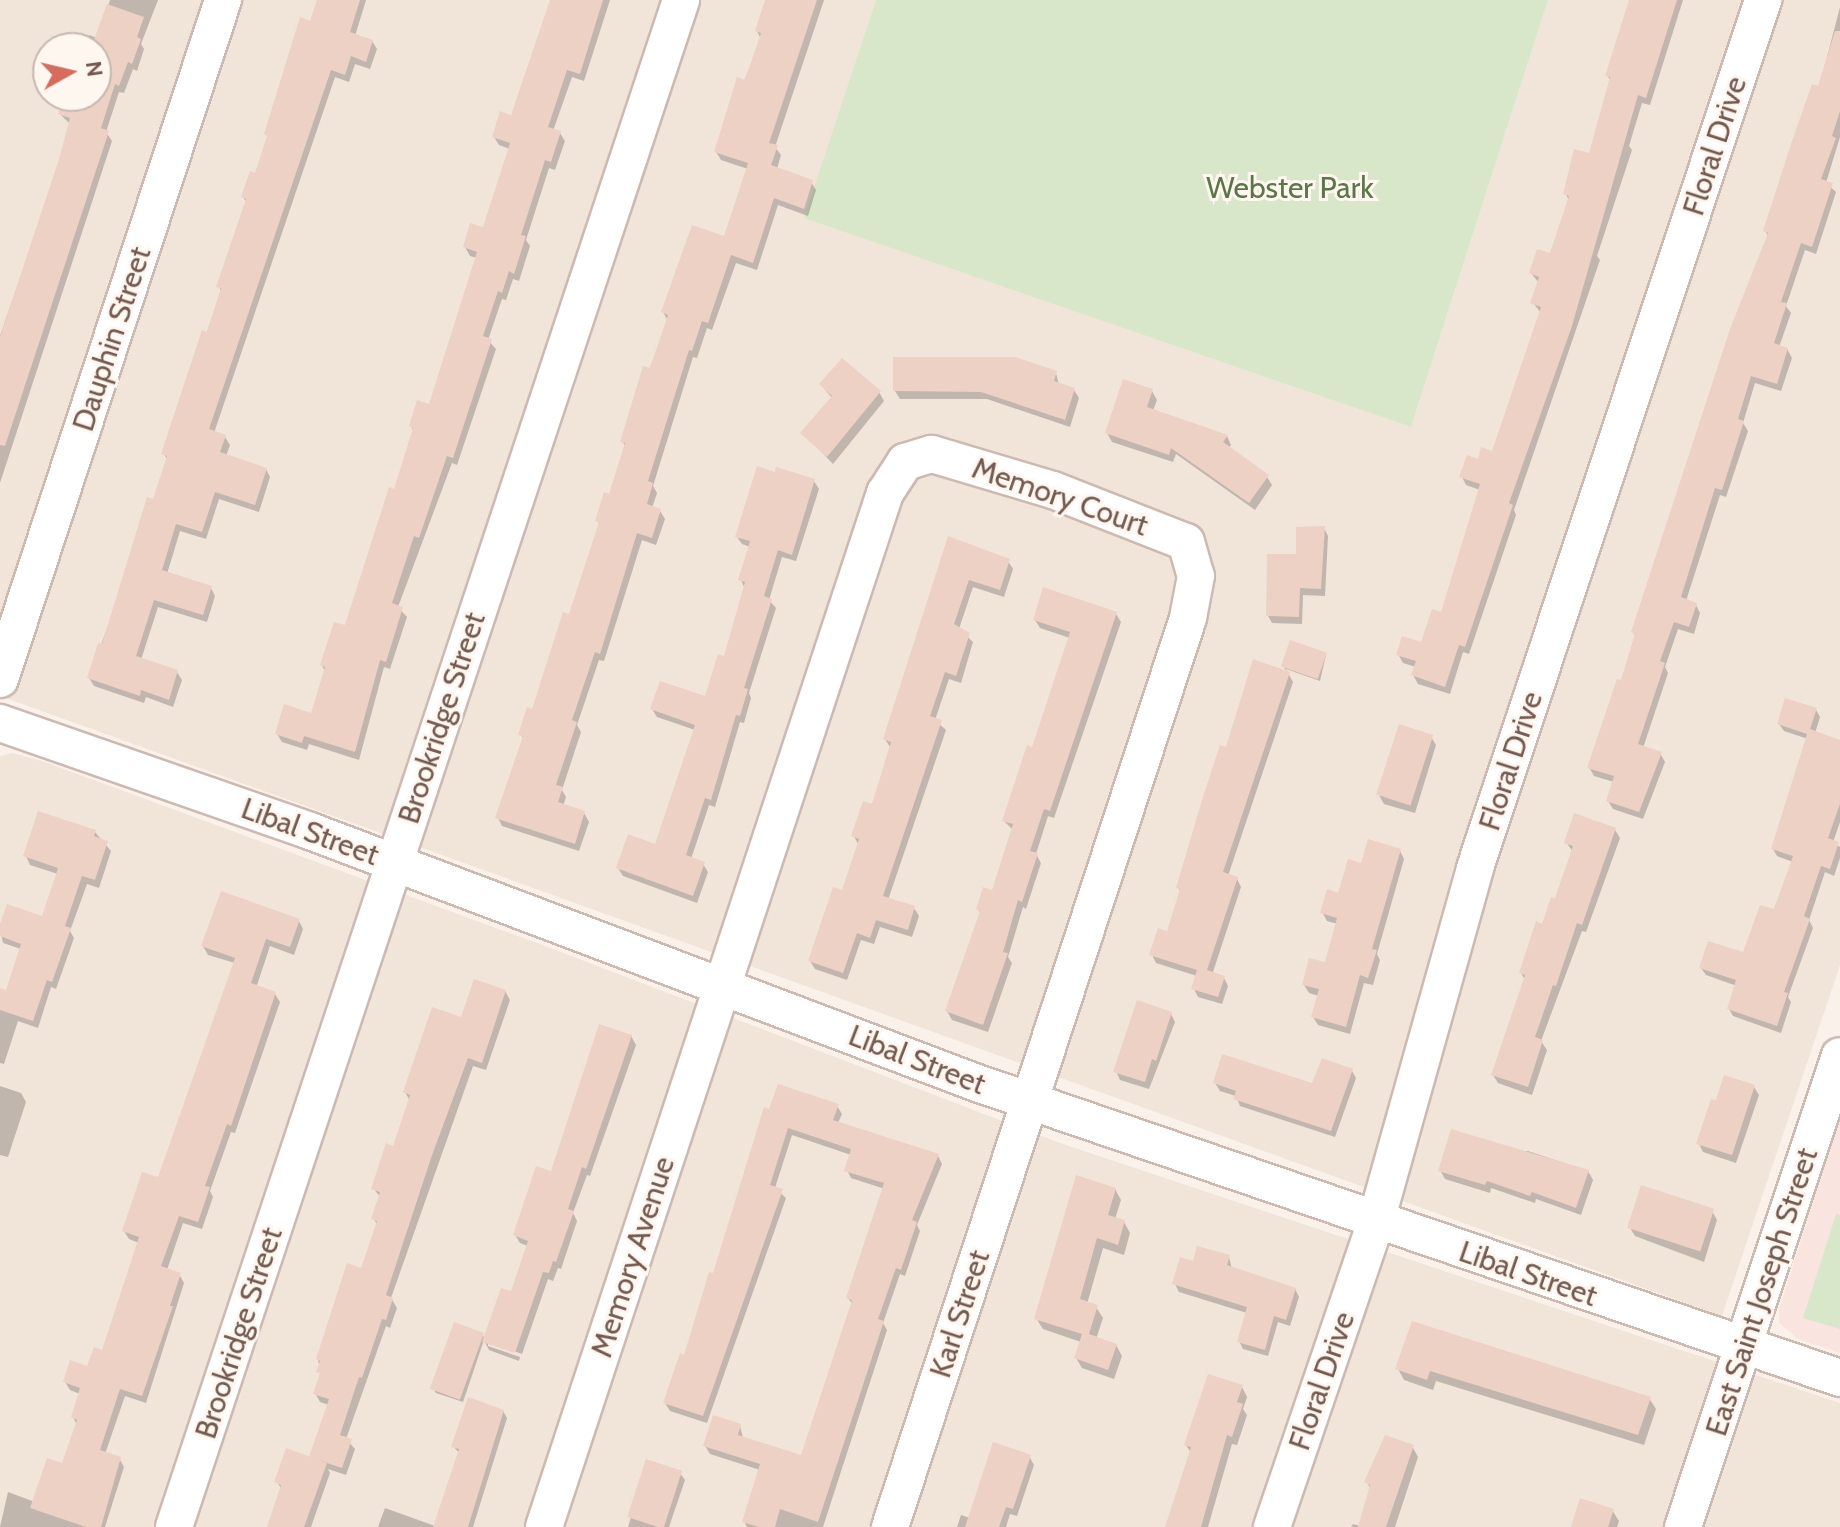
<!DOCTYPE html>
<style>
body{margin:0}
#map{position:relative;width:1840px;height:1527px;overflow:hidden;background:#faf2ea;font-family:Cabin,sans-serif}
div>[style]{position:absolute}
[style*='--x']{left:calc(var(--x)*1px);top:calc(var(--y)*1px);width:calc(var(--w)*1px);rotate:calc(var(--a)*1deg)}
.residential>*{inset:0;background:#f1e4d9}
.commercial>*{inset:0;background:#f9e4df}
.green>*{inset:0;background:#d8e7ca}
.shadow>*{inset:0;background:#0003}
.building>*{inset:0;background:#edd1c5;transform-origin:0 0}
.roads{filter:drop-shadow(2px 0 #ccbab1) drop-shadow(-2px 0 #ccbab1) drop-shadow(0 2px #ccbab1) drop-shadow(0 -2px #ccbab1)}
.minor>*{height:36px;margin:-18px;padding:0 18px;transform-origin:18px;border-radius:18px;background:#fff}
span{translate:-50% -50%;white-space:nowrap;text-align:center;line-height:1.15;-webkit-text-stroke:6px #fdf7f0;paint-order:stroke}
.street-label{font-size:30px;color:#735950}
.park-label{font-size:30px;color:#5b7749}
.north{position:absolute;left:32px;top:32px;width:80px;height:80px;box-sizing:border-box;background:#fdf7f0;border:2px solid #c6b8b0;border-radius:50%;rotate:82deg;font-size:22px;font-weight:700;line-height:32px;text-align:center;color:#735950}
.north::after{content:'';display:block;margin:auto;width:28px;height:36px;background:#d66c5d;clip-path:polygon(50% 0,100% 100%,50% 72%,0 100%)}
</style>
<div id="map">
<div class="residential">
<div style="clip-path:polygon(evenodd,0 0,876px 0,805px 218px,1411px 427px,1548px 0,1840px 0,1840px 965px,1722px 1316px,0 696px,0 0,48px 48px,96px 48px,96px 96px,48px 96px,48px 48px)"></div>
<div style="clip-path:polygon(12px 753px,42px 761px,545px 946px,1060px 1143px,1840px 1403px,1840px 1527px,0 1527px,0 756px)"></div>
</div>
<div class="commercial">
<div style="clip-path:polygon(1840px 1117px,1840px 1353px,1798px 1339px,1779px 1323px,1779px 1309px)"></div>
</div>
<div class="green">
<div style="clip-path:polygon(876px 0,1548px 0,1411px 427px,804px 218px)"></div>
<div style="clip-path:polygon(1836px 1214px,1840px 1215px,1840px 1329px,1803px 1318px)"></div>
</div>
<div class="shadow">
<div style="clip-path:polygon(110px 0,158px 0,141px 44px,144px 49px,137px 71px,133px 69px,124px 93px,119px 92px,106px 132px,112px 141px,0 483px,0 336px,61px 160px,70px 124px,60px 114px,67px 96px,96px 96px,96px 48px,84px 48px,89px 35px,97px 38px)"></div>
<div style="clip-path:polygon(319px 0,366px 0,355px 36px,372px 41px,377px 49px,370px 69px,355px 64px,349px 82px,335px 77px,214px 433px,225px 437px,230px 445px,226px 456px,266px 469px,270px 477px,259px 512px,219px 499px,206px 539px,180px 531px,167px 574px,211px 588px,215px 596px,207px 622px,158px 607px,141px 660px,177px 672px,182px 680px,173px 707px,146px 697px,144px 703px,94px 686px,89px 678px,168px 461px,164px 454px,221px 292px,219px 286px,247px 203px,243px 197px,256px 175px)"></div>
<div style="clip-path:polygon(564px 0,610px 0,584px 81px,572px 77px,553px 131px,560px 133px,565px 141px,555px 170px,549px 168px,526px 240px,530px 246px,519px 281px,513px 279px,506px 300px,502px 299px,488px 340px,496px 349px,457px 465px,452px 463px,398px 607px,407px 617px,390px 669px,384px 667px,359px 760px,309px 744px,307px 750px,282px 742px,277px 734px,313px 715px,325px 672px,322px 665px,346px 628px,395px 491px,414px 432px,411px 426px,431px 406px,477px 258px,470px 256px,465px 247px,484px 230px,510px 149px,499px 145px,494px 137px,513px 118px)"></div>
<div style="clip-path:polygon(767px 0,824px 0,775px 147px,781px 155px,777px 169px,811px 182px,816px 190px,808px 216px,778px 205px,757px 270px,736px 263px,712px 330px,707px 328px,697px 358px,693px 357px,653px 486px,657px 493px,652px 508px,660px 511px,665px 519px,656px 545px,642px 540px,604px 661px,599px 660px,577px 725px,581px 732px,562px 790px,566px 797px,563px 806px,584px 813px,589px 822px,579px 851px,502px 826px,498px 818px,524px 740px,521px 734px,534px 712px,570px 617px,600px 525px,597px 520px,610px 496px,626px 447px,622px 441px,668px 321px,663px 312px,725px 238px,748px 169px,721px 160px,716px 152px,761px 39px,757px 31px)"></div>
<div style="clip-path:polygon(1630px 0,1683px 0,1650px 105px,1642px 103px,1629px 146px,1632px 150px,1597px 256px,1600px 260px,1514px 510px,1516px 515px,1469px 654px,1463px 652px,1450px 694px,1418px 684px,1413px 675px,1416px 667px,1403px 663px,1398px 654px,1423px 644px,1442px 614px,1480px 490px,1466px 485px,1462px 477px,1494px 454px,1541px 313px,1533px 303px,1539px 283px,1531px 273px,1551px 256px,1569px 201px,1566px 194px,1590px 156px,1611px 81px,1607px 75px)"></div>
<div style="clip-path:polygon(1840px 7px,1840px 137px,1826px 183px,1836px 192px,1816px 254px,1805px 250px,1786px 306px,1791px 313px,1779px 347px,1787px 349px,1792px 358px,1781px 391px,1755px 383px,1743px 423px,1748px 431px,1726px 497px,1720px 495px,1686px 601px,1696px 605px,1700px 613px,1694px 634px,1678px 629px,1665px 667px,1668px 673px,1643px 748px,1660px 753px,1665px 762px,1643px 819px,1613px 809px,1608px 801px,1614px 782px,1594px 776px,1589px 767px,1622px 682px,1636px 637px,1633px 632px,1769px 237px,1765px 231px,1819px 88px)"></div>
<div style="clip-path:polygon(1056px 373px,1059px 385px,1074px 390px,1079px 398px,1070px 427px,987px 399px,900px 399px,895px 391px)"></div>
<div style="clip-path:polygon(821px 385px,879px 392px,884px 401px,833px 464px,803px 433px,833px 399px)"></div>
<div style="clip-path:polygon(1152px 391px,1157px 400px,1153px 411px,1227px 436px,1231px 445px,1228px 449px,1267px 477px,1272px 485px,1255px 510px,1176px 454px,1173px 462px,1112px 442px,1107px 433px)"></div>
<div style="clip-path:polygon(814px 481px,819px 489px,796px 561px,782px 557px,769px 600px,776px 608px,749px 693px,751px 698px,744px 723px,740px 722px,715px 807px,709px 805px,691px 859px,703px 864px,708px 872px,697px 903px,623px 876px,618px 868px,657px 847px,695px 730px,657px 717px,652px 709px,706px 699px,725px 658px,745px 589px,741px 580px,750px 547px,742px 544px,737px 537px)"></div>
<div style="clip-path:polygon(1324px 528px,1328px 536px,1325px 596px,1303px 595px,1302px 624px,1272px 623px,1268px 616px,1298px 556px)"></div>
<div style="clip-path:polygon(949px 539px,1008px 561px,1013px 569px,1004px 597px,973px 587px,959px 629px,973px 642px,961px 683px,949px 679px,935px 720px,946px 730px,888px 900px,914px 908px,919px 916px,912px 937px,880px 927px,874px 944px,861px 940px,847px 980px,815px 969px,810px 961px,844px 893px,858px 844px,854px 836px,873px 806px,890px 747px,885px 739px)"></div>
<div style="clip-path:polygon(1116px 614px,1121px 622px,1054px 818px,1048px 816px,1036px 854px,1041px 863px,1026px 909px,1023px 907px,1008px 957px,1012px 963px,988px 1032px,952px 1020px,947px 1011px,981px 914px,978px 909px,993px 893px,1013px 830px,1004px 821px,1033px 749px,1070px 638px,1040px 628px,1035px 620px)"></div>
<div style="clip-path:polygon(1326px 655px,1320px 681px,1286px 669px,1293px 682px,1228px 876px,1237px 879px,1241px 887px,1213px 972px,1224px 978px,1228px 986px,1222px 1004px,1198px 997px,1194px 989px,1197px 976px,1156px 963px,1152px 955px,1168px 933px,1181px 893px,1178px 887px,1227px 749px,1288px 673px,1283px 666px)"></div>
<div style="clip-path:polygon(1816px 710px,1820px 717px,1815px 733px,1840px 742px,1840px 822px,1833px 842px,1840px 847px,1840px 858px,1834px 876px,1825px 872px,1809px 920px,1813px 928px,1788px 997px,1791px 1002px,1781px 1033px,1733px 1016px,1729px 1009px,1737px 986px,1706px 975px,1701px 968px,1744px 955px,1775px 912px,1793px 862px,1777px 856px,1773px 849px,1808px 739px,1784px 731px,1779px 724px)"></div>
<div style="clip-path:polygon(1431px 737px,1436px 745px,1415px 813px,1384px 804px,1379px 795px)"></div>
<div style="clip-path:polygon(1615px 830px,1620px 838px,1586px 932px,1582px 931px,1541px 1041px,1547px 1050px,1532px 1095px,1498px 1083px,1493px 1075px,1525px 980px,1521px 973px,1556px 901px,1573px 852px,1566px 842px)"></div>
<div style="clip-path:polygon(95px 832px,111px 851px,99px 888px,87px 884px,70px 931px,74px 938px,56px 989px,51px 987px,38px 1028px,18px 1021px,4px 1064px,0 1063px,0 990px,7px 992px,21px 949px,3px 943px,0 930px,43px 918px,58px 874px,30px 865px,26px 856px)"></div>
<div style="clip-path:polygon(1400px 851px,1404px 859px,1377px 954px,1380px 960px,1373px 985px,1364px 983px,1350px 1034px,1318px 1025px,1313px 1017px,1319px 996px,1309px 993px,1304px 985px,1326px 965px,1338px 924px,1327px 921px,1322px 912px,1362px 865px)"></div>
<div style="clip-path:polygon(299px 921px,303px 929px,294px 955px,270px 946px,256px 988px,275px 994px,280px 1002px,235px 1133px,231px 1132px,210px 1191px,213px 1197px,202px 1229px,183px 1223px,167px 1270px,179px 1274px,184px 1283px,146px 1403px,125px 1396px,105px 1454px,119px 1458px,124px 1467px,105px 1527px,0 1527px,8px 1492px,35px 1502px,63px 1465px,77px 1425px,73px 1417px,80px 1394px,70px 1390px,65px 1382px,89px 1369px,103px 1352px,139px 1243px,129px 1239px,124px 1231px,159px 1180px,235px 963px,208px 955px,203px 946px)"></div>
<div style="clip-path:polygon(505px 991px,510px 1000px,486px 1070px,473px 1066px,391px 1298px,397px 1308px,390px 1328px,386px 1326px,346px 1439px,355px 1449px,346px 1475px,328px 1469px,330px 1473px,311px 1527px,269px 1527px,282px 1490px,277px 1482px,314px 1460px,329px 1405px,320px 1402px,315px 1393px,321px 1377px,318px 1359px,363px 1271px,378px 1226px,374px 1219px,381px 1198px,373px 1188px,394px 1148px,410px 1101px,405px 1092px,462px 1019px)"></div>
<div style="clip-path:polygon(1171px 1014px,1175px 1022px,1149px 1089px,1120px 1080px,1116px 1071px)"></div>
<div style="clip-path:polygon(631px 1036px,636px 1045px,590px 1176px,587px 1175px,573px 1213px,577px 1221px,561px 1269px,558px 1268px,553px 1281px,548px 1279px,522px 1354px,488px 1342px,488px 1346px,520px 1357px,519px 1361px,489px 1350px,484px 1340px,463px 1402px,436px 1393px,434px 1390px,482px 1334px,485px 1339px,512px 1294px,528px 1246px,520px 1243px,515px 1235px)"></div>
<div style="clip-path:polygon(1352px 1071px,1356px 1078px,1335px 1137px,1240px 1106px,1236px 1096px,1220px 1091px,1215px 1083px,1313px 1086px)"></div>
<div style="clip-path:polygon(0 1086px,21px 1093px,26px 1102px,8px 1157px,0 1155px)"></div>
<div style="clip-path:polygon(1754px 1087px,1759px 1095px,1736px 1163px,1703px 1152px,1699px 1144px)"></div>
<div style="clip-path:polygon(837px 1106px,842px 1114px,838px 1123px,938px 1156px,942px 1164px,917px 1225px,920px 1231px,905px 1276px,900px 1274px,883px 1323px,887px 1330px,823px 1527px,747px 1527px,744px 1521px,760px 1470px,710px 1454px,705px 1446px,740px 1426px,743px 1438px,802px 1458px,853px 1305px,848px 1298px,885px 1189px,851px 1178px,847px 1170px,851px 1155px,792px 1135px,775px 1188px,786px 1198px,707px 1423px,670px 1411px,665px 1403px,686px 1358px,714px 1275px,765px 1110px)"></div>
<div style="clip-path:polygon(1528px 1151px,1588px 1171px,1593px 1180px,1581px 1215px,1536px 1199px,1535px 1203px,1491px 1188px,1490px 1193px,1445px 1179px,1440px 1170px)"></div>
<div style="clip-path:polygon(1115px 1189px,1121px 1200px,1115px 1219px,1124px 1222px,1130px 1233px,1124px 1255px,1103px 1248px,1087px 1304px,1096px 1307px,1103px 1318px,1096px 1339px,1116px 1345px,1122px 1356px,1114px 1379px,1082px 1368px,1076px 1358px,1081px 1342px,1043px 1329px,1036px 1318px)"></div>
<div style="clip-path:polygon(1712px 1211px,1717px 1220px,1704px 1262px,1635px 1236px,1630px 1228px)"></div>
<div style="clip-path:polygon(1229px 1257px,1232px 1269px,1295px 1289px,1299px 1297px,1290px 1326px,1278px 1322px,1268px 1356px,1243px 1349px,1239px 1341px,1247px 1313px,1179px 1292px,1175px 1284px)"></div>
<div style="clip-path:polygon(1413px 1323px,1649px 1398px,1656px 1409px,1644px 1445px,1436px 1381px,1433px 1390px,1404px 1380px,1398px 1369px)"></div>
<div style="clip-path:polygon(1242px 1387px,1247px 1397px,1243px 1409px,1247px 1415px,1237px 1445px,1232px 1444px,1208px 1527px,1167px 1527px,1191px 1453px,1186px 1445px)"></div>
<div style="clip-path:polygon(503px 1411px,507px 1418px,473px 1527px,378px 1527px,385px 1508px,435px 1526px,460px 1454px,453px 1446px)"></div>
<div style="clip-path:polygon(1412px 1446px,1418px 1457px,1395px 1527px,1351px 1527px,1353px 1524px,1360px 1526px,1371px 1490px,1367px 1482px)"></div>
<div style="clip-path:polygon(1029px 1456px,1034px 1465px,1017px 1516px,1010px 1514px,1006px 1527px,957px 1527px,961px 1515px,970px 1518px)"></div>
<div style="clip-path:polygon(648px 1462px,680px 1473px,685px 1480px,669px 1527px,628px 1527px)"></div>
<div style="clip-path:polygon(1612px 1510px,1619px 1521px,1617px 1527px,1573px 1527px)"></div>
</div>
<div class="building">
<div style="clip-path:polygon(317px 0,360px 0,350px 32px,373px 40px,366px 62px,351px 56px,345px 75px,331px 70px,209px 429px,226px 435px,220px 452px,267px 468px,255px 505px,215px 492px,202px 532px,176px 524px,162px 570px,212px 586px,203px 615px,154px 600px,136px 656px,178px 670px,169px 700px,141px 690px,140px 696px,87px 678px,98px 643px,102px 644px,147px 497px,153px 499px,167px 456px,161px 454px,202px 330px,207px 332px,221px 288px,216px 287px,246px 199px,241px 197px,250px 171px,255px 173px,267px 136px,264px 134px,300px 17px,310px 21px)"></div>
<div style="clip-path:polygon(550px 0,603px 0,580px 74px,567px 70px,548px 127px,561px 131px,551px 162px,545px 160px,521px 235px,526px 236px,514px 274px,509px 271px,502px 293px,498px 291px,483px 336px,492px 339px,453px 458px,447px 456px,419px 538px,414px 536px,392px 603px,403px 607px,386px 662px,380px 660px,355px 752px,304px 736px,302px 743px,275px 734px,284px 704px,311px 713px,325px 667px,320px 665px,334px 622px,345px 625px,389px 487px,394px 489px,413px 428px,409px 426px,417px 400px,429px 404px,477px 252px,463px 247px,470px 223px,483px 227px,510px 143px,492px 137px,500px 111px,511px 115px)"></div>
<div style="clip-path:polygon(765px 0,817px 0,769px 143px,778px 145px,771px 165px,813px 180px,804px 209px,774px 198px,753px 263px,731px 255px,708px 323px,702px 321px,692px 351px,689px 350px,648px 481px,653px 483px,647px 504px,661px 509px,652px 538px,637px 533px,600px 654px,595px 652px,572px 720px,577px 722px,556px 785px,563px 787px,558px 802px,585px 811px,575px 844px,495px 818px,523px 736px,518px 735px,527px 707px,532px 709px,563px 612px,569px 614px,599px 522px,595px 521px,604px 492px,609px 494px,625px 443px,620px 442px,643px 366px,650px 368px,668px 315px,661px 312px,692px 225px,724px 236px,748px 163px,714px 152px,737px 77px,745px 80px,761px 33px,755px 31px)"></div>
<div style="clip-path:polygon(1629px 0,1677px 0,1646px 98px,1638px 95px,1572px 326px,1509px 503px,1513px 505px,1465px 647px,1459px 645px,1445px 687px,1411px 675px,1416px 661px,1396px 655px,1402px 636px,1421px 642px,1432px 609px,1441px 612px,1480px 484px,1459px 477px,1467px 455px,1478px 459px,1481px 447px,1492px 451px,1541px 307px,1530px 303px,1539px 277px,1529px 273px,1537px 249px,1550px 253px,1569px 196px,1563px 194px,1574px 149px,1589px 153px,1610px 77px,1605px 76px)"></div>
<div style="clip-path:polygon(107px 4px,144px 17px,137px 37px,141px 39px,132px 64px,128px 62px,119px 86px,115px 84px,101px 128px,109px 131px,5px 446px,0 445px,0 337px,59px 159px,70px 118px,58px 114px,64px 96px,96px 96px,96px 48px,91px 48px)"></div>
<div style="clip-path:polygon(1835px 31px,1840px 31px,1840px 111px,1832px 136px,1836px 138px,1821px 179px,1833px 183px,1812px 247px,1801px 243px,1781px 302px,1787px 303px,1774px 343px,1788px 348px,1777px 384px,1751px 376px,1738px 419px,1744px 421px,1722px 490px,1715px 488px,1681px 597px,1697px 603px,1689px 627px,1674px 622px,1660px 661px,1665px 663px,1638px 744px,1662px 752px,1639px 812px,1606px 801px,1614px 776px,1587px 768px,1617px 679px,1621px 680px,1635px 634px,1631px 632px,1730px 329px,1768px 233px,1763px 231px,1791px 144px,1812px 84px,1818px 86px)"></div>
<div style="clip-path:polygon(893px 357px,1015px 357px,1057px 371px,1054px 381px,1075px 388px,1065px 420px,981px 392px,893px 391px)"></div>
<div style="clip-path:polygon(842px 358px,881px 391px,827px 457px,800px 433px,832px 396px,819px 384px)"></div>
<div style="clip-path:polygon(1123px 379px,1153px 389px,1147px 407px,1228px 435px,1223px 442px,1269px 475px,1249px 503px,1171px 448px,1169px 455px,1105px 433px)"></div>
<div style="clip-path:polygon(757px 466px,775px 472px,776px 467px,815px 479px,792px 555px,778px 550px,764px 596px,772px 599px,744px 688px,748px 689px,740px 716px,736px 715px,711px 800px,705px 798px,686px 855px,705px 862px,693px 896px,616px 868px,628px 834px,655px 844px,695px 725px,650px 709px,660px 681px,705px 696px,718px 654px,724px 656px,745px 582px,738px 580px,750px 541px,735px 537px)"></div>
<div style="clip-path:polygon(1325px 526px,1321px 589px,1300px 588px,1299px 617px,1266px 616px,1267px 554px,1296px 554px,1296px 527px)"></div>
<div style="clip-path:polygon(948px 536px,1010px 559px,1000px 590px,969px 580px,954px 624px,970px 633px,956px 676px,945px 672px,930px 716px,942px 720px,883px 896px,915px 906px,908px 930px,876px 920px,870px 938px,857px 933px,843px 973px,808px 961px,833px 887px,842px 890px,859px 839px,851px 836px,863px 801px,872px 804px,891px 742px,883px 739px)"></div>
<div style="clip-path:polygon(1043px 587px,1117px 612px,1050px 811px,1044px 809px,1030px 851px,1038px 853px,1022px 902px,1018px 900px,1003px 952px,1008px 953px,983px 1025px,945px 1011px,980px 911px,976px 909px,983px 887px,992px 890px,1013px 824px,1002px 821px,1027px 745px,1032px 747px,1070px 632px,1033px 620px)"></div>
<div style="left:1290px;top:640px;width:39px;height:28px;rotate:19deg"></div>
<div style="clip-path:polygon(1253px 659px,1290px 672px,1223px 872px,1238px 877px,1207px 970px,1225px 976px,1218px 997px,1191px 989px,1197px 970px,1149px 955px,1158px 928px,1167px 931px,1180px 889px,1176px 888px,1202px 800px,1220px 745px,1226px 747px)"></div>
<div style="clip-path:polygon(1785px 698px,1817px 708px,1810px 729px,1840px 740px,1840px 804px,1828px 838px,1839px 842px,1830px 869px,1821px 866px,1804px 916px,1810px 919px,1784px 992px,1788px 993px,1777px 1026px,1727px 1009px,1736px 980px,1699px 968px,1708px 941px,1743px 952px,1760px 905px,1774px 909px,1793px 856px,1771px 849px,1807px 734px,1777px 724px)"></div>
<div style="left:1399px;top:724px;width:36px;height:74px;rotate:18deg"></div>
<div style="clip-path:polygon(38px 811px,96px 830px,94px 836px,108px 841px,95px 880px,82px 876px,65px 926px,71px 928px,52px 982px,47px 980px,33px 1021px,0 1010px,0 988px,6px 990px,21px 944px,0 936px,0 924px,7px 904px,42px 916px,58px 868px,23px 856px)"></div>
<div style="clip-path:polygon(1574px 813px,1616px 828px,1582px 925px,1577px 923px,1556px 986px,1553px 985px,1535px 1037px,1543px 1040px,1528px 1087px,1491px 1075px,1525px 975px,1519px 973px,1536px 921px,1542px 924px,1551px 897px,1555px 898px,1573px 846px,1564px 843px)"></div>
<div style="clip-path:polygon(1368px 839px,1401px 849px,1372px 949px,1377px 950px,1368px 978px,1360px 975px,1346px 1027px,1311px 1017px,1319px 989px,1302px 985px,1309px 958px,1325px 962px,1337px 918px,1320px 913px,1327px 889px,1338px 893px,1348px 859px,1361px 863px)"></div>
<div style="clip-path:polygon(221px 891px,300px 919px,290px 947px,266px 939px,251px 983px,276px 992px,231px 1126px,227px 1124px,205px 1186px,210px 1187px,198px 1222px,179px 1216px,161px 1266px,181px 1273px,170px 1306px,173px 1306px,142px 1396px,120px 1389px,100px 1450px,121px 1457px,101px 1527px,86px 1527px,30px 1508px,47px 1458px,62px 1463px,77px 1420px,71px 1417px,80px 1388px,63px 1382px,70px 1360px,87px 1366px,94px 1347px,102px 1350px,139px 1237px,122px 1231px,142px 1172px,158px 1177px,235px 958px,201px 946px)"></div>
<div style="clip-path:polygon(474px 979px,506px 990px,482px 1063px,468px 1058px,431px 1158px,386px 1295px,393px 1298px,386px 1320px,382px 1319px,362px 1378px,359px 1377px,340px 1435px,352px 1439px,342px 1468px,309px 1457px,329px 1399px,313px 1394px,320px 1373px,316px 1372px,320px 1361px,316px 1359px,347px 1263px,361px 1268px,377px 1221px,371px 1219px,380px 1192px,371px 1189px,386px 1143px,393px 1146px,410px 1095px,403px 1092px,432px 1007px,461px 1017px)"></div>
<div style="clip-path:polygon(1137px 1000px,1172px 1012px,1156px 1061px,1152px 1059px,1145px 1082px,1113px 1072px)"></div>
<div style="clip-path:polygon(599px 1024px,632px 1035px,586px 1169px,582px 1167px,568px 1209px,574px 1211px,556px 1262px,553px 1261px,549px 1273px,543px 1272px,515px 1353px,482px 1342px,501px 1288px,511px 1291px,528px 1241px,513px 1235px,536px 1166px,551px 1171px)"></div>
<div style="clip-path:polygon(1222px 1054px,1312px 1083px,1322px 1058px,1353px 1069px,1331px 1131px,1233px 1099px,1236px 1091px,1213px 1083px)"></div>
<div style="clip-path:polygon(1724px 1075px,1755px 1085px,1732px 1155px,1696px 1144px,1711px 1099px,1716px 1100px)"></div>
<div style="clip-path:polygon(778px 1084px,839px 1104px,833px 1120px,939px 1154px,912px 1220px,917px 1222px,901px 1270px,896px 1268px,878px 1319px,884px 1321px,818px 1522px,780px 1509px,775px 1527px,759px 1527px,742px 1522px,760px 1464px,703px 1446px,713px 1415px,741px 1424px,738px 1435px,801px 1455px,852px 1300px,846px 1298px,884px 1183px,844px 1171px,851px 1149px,788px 1128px,770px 1185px,783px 1189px,703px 1416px,663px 1403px,680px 1353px,684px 1355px,709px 1272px,713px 1273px,764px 1107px,769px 1109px)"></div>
<div style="clip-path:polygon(1451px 1129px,1589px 1170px,1576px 1208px,1532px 1192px,1530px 1196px,1487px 1181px,1485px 1185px,1438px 1171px)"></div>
<div style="clip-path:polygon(1076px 1175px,1116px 1188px,1108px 1215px,1125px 1220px,1118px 1245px,1097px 1238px,1080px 1299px,1098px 1305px,1089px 1334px,1117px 1344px,1108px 1370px,1074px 1358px,1082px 1334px,1034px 1319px)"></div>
<div style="left:1641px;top:1185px;width:77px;height:45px;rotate:18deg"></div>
<div style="clip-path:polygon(1197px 1246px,1230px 1255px,1227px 1265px,1296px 1288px,1286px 1320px,1274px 1316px,1265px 1350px,1237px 1342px,1247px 1307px,1172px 1284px,1180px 1257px,1193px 1261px)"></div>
<div style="clip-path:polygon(1412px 1321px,1651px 1397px,1638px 1435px,1430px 1371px,1427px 1380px,1395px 1369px)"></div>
<div style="left:454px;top:1322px;width:32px;height:71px;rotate:20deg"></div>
<div style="clip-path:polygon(1208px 1374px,1243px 1385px,1237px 1402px,1243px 1404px,1232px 1437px,1227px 1435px,1201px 1527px,1165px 1527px,1191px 1447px,1184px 1445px)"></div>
<div style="clip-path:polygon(468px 1397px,504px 1410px,468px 1527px,433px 1527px,459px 1449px,451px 1447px)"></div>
<div style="clip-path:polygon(1385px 1435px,1414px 1445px,1386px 1527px,1358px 1527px,1370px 1485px,1364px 1482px)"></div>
<div style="clip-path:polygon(993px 1442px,1031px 1455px,1013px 1509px,1006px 1507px,999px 1527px,965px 1527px)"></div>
<div style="clip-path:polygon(286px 1448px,327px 1463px,304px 1527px,267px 1527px,281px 1485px,274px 1482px)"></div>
<div style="left:646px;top:1459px;width:38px;height:61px;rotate:18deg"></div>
<div style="clip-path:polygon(1580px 1498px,1614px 1509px,1608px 1527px,1571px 1527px)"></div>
</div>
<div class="roads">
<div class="minor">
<div style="--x:0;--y:679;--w:715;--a:-71.82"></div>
<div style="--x:0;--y:723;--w:328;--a:19.2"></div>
<div style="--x:310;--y:831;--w:713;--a:20.7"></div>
<div style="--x:977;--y:1083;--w:912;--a:18.87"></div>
<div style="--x:174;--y:1527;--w:1609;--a:-71.63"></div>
<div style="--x:544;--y:1527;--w:1089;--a:-71.75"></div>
<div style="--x:885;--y:493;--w:37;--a:-57"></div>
<div style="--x:905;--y:462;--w:28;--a:-17"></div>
<div style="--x:932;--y:454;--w:126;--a:16.6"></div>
<div style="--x:1053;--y:490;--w:143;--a:21.4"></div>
<div style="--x:1186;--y:542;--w:35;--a:74"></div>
<div style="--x:1196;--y:576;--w:43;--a:100.8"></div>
<div style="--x:1188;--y:618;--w:957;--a:108.15"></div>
<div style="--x:1272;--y:1527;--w:323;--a:-71.2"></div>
<div style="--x:1376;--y:1221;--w:367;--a:-74.3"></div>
<div style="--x:1475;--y:868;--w:915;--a:-71.64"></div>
<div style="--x:1683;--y:1527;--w:496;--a:-71.6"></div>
</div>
</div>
<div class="street-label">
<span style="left:1715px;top:146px;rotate:-72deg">Floral Drive</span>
<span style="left:112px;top:339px;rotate:-72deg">Dauphin Street</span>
<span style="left:1060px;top:497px;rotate:19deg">Memory Court</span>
<span style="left:442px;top:718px;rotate:-72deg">Brookridge Street</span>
<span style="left:1511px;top:761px;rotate:-72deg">Floral Drive</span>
<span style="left:310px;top:832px;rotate:20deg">Libal Street</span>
<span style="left:917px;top:1060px;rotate:21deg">Libal Street</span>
<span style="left:633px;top:1257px;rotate:-72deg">Memory Avenue</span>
<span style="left:1528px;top:1274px;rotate:19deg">Libal Street</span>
<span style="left:1762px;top:1292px;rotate:-72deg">East Saint Joseph Street</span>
<span style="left:960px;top:1314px;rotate:-72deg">Karl Street</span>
<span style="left:239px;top:1333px;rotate:-72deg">Brookridge Street</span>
<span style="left:1322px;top:1381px;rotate:-71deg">Floral Drive</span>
</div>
<div class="park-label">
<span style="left:1290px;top:188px">Webster Park</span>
</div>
<div class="north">N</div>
</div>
